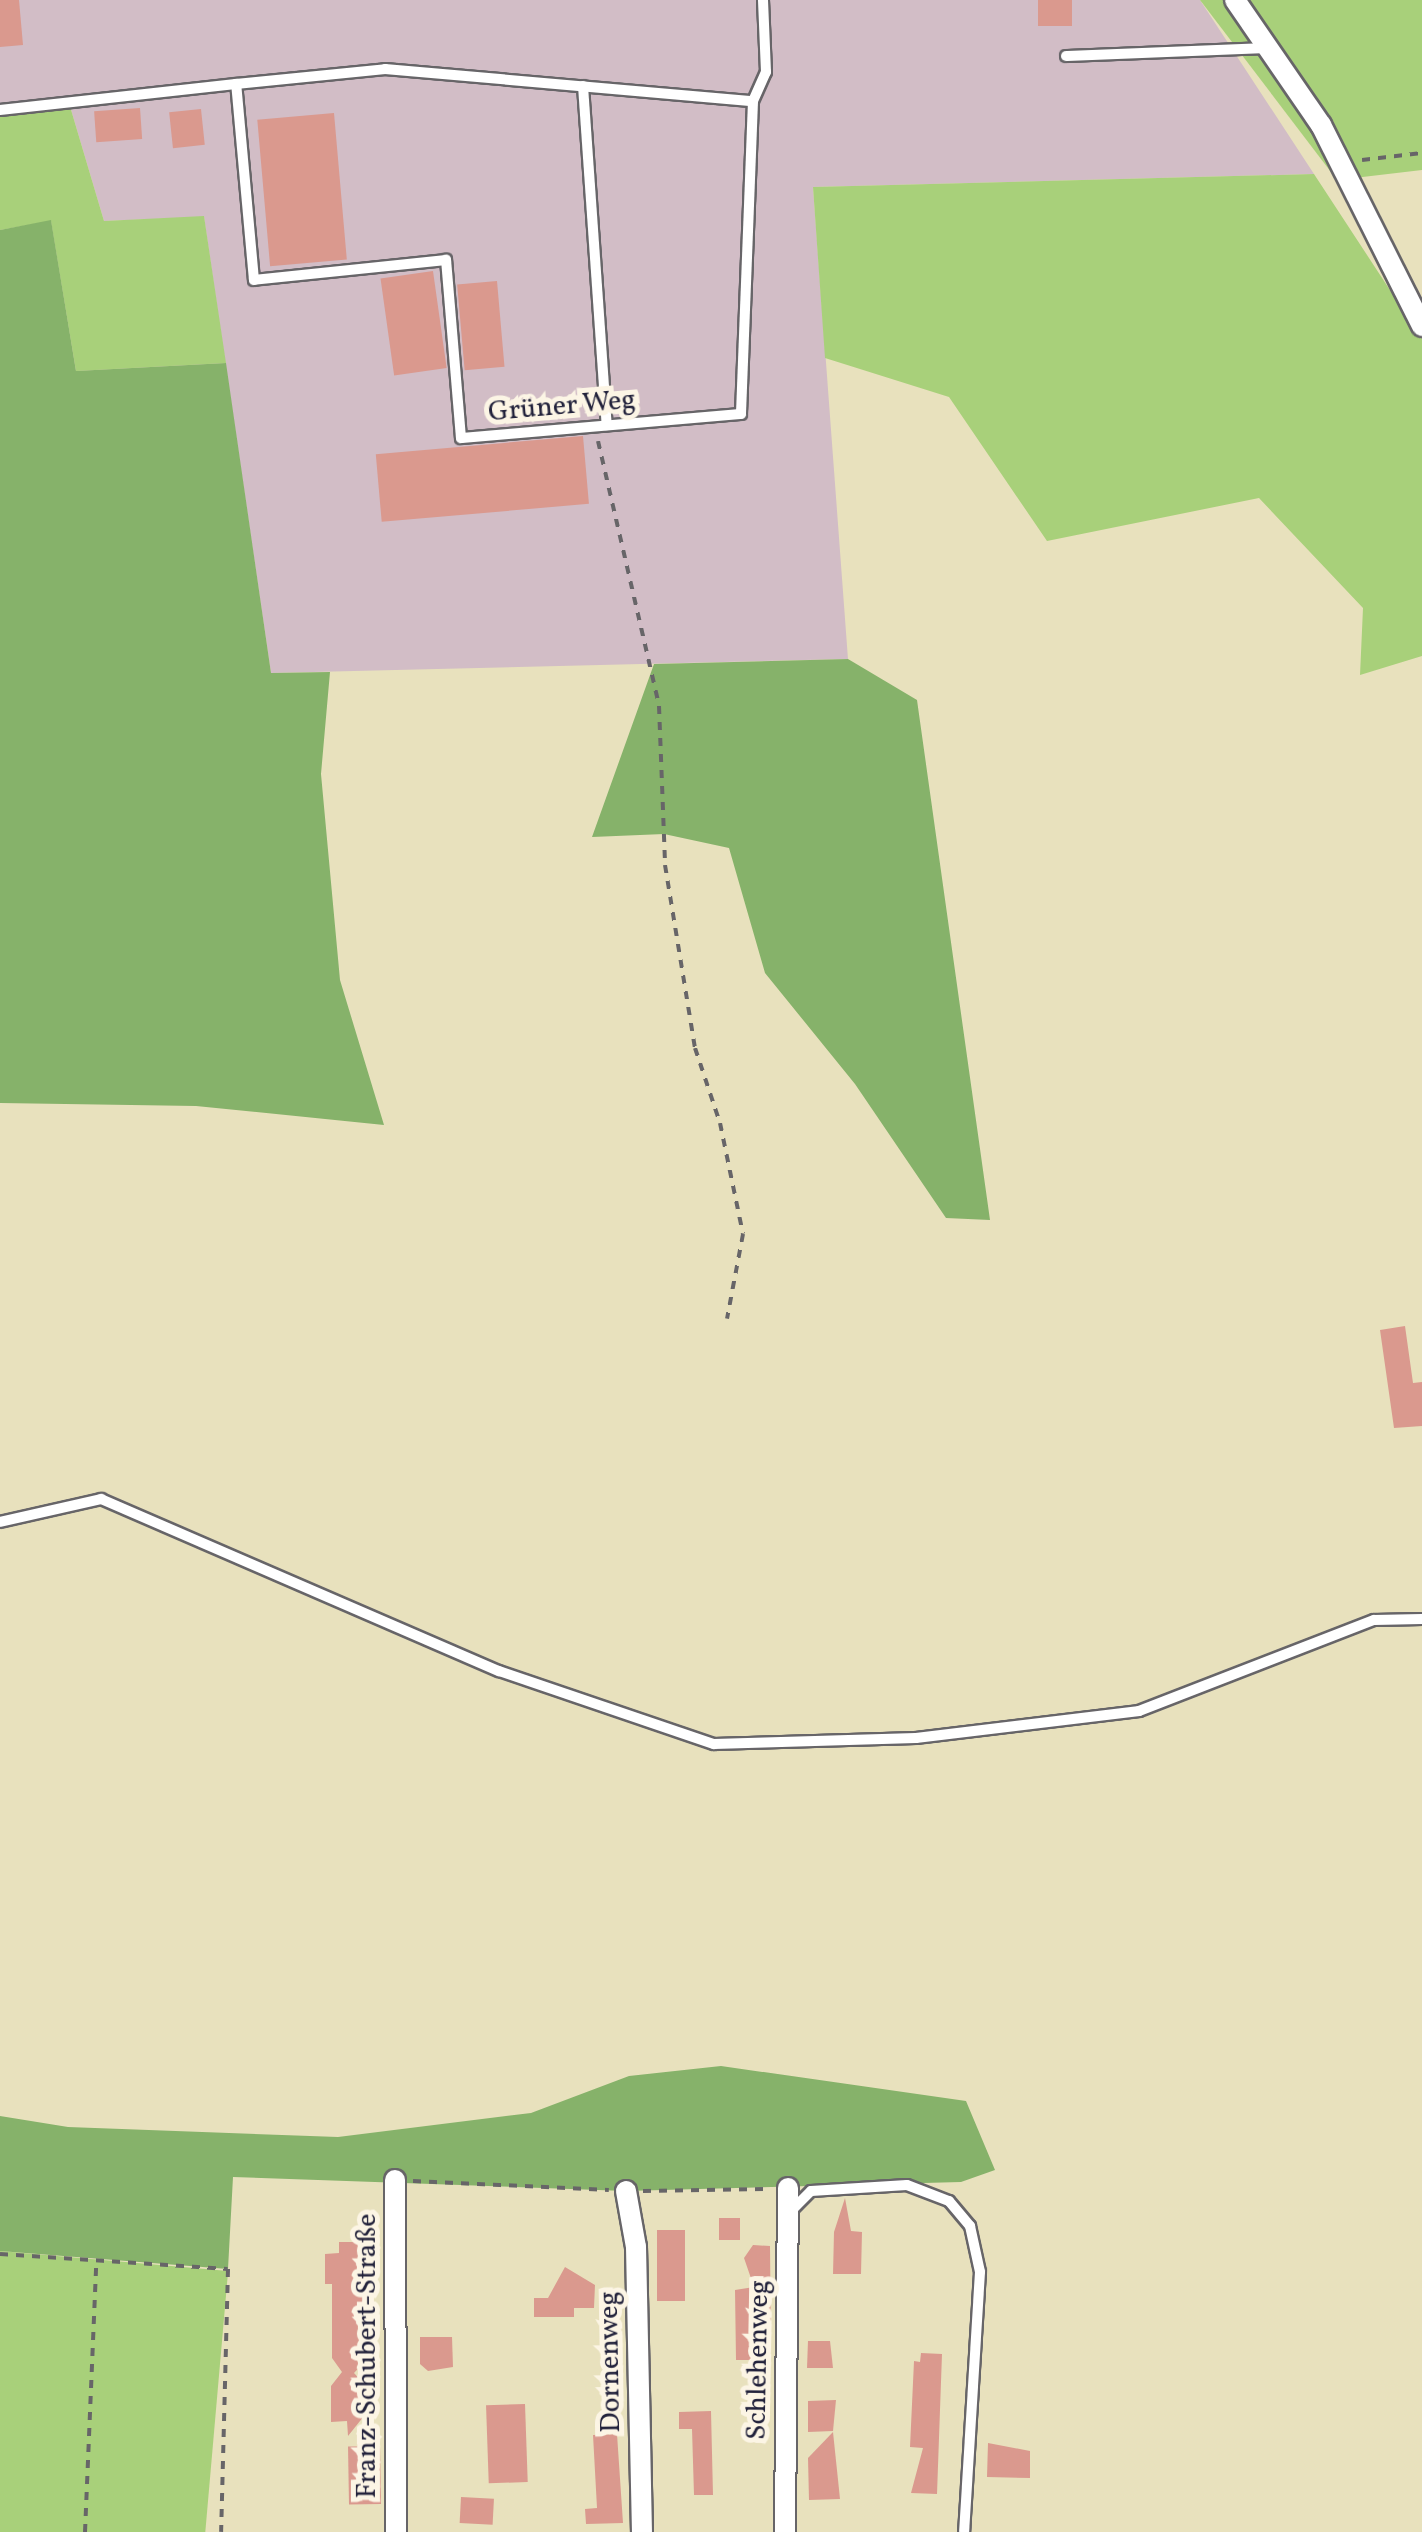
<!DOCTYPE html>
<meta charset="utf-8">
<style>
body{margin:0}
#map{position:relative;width:1422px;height:2532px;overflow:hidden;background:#e8e1bd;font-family:Vollkorn,serif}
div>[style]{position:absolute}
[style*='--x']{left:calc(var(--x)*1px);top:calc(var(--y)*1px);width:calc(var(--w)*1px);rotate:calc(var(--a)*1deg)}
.industrial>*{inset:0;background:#d2bdc6}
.green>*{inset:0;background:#a8d07a;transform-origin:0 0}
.forest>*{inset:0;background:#86b26a}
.building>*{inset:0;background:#da998e;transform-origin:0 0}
.path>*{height:4px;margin-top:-2px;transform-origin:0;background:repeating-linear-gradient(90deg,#676568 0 8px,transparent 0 16px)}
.roads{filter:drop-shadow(2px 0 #676568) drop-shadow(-2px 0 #676568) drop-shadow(0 2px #676568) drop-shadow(0 -2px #676568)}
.service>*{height:10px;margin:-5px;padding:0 5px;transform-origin:5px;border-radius:5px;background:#fff}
.minor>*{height:20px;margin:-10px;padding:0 10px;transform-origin:10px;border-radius:10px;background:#fff}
span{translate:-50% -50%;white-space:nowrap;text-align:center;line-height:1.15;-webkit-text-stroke:10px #fcf5e5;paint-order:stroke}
.street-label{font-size:28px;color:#22223b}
</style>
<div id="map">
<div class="industrial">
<div style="clip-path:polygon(0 0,1200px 0,1314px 174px,813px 187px,848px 659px,271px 673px,204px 217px,104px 221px,69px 103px,0 110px)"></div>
</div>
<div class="green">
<div style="clip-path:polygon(1200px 0,1422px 0,1422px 170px,1337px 180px)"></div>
<div style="clip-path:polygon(69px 103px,104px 221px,204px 216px,226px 363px,76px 371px,51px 221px,0 230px,0 110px)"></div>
<div style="clip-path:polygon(1314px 174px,1422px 339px,1422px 656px,1360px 675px,1363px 608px,1259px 498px,1047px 541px,949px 397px,825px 358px,813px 187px)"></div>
<div style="left:0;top:2251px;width:229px;height:281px;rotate:5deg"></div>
</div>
<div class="forest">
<div style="clip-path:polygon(51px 220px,76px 371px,226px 363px,271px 673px,330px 672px,321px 774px,340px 980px,384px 1125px,196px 1106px,0 1103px,0 230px)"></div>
<div style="clip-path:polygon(848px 659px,917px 700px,990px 1220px,946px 1218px,855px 1084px,765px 973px,729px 848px,664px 834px,592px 837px,654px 664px)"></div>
<div style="clip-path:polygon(721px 2066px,966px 2101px,995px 2170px,961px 2182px,626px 2191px,233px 2177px,228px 2269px,0 2251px,0 2116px,68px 2127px,338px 2137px,531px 2113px,629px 2076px)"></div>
</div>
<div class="building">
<div style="clip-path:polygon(0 0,19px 0,23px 45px,0 47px)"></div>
<div style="left:1038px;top:0;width:34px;height:26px"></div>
<div style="left:140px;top:108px;width:31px;height:46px;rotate:86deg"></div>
<div style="left:201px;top:109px;width:36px;height:32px;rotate:84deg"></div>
<div style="left:334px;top:113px;width:147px;height:77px;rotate:85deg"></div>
<div style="left:433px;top:271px;width:98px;height:53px;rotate:82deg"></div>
<div style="left:497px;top:281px;width:86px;height:40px;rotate:85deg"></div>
<div style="left:583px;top:436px;width:68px;height:208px;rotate:85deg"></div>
<div style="clip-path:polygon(1405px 1326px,1413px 1383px,1422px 1382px,1422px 1426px,1394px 1428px,1380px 1330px)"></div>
<div style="clip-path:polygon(845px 2198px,851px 2231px,862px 2232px,861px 2274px,833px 2274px,834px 2232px)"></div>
<div style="left:719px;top:2218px;width:21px;height:22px"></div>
<div style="left:657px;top:2230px;width:28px;height:71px"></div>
<div style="clip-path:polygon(339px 2242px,366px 2242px,367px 2256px,362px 2312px,368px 2320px,367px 2359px,354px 2373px,366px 2386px,368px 2411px,348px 2436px,347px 2421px,331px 2422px,331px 2386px,342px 2372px,332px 2358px,332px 2284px,325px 2284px,325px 2254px,339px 2253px)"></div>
<div style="clip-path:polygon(753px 2245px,770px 2246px,771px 2346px,756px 2346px,756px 2360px,736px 2360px,735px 2290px,754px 2287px,744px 2258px)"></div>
<div style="clip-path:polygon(565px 2267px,595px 2285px,594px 2308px,574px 2308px,574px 2317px,534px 2317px,534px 2298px,548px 2298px)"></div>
<div style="clip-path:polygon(420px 2337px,452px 2337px,453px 2367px,428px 2371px,420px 2364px)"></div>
<div style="clip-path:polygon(808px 2341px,830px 2341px,833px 2368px,807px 2368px)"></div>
<div style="clip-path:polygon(921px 2353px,942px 2354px,937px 2494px,911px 2493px,923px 2448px,910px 2447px,914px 2361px,920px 2362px)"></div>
<div style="clip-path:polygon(836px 2400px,833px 2431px,808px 2432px,808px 2401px)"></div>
<div style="left:525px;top:2404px;width:78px;height:39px;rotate:88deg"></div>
<div style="clip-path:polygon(711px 2411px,713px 2495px,694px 2495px,692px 2429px,679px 2429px,679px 2412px)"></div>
<div style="clip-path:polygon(833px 2432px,840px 2499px,809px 2500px,808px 2458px)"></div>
<div style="clip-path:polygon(617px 2434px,623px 2523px,586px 2524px,585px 2509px,597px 2508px,593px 2435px)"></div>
<div style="clip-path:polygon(988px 2443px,1030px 2451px,1030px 2478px,987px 2477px)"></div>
<div style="left:380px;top:2446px;width:58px;height:32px;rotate:89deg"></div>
<div style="left:461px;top:2497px;width:33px;height:26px;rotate:3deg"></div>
</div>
<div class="path">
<div style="--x:1362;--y:160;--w:60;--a:-6.7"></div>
<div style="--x:598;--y:441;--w:272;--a:77"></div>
<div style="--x:659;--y:706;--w:159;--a:87.8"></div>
<div style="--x:665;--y:865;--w:185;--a:80.7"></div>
<div style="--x:695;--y:1048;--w:79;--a:71.6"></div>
<div style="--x:720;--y:1123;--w:113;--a:78.3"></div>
<div style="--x:743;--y:1234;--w:86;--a:100.7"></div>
<div style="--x:413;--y:2181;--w:196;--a:2.6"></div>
<div style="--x:643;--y:2191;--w:126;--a:-0.9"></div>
<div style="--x:0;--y:2254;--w:228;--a:3.8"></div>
<div style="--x:228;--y:2269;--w:263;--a:91.5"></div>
<div style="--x:85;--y:2532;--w:268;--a:-87.6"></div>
</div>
<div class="roads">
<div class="service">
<div style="--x:1066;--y:56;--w:202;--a:-2.3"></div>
<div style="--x:583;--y:86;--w:340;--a:86"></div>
<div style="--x:753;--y:101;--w:32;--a:-66"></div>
<div style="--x:766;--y:72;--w:72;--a:-92.4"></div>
<div style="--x:0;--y:110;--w:237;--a:-6.3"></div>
<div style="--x:236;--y:84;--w:150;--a:-5.7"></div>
<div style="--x:385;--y:69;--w:369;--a:5"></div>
<div style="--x:753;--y:101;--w:313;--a:92.2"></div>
<div style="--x:741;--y:414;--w:281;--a:175.1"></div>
<div style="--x:461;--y:438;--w:179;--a:-94.8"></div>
<div style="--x:446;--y:260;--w:193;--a:174.1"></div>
<div style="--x:254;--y:280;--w:197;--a:-95.2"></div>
<div style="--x:0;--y:1522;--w:104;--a:-12.8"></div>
<div style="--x:101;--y:1499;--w:434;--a:23.4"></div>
<div style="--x:499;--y:1671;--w:227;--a:18.8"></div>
<div style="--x:714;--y:1744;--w:202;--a:-1.7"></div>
<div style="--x:916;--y:1738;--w:225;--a:-6.9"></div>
<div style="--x:1139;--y:1711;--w:252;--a:-21.2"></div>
<div style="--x:1374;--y:1620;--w:48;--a:-1.2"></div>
<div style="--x:789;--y:2213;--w:31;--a:-45"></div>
<div style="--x:811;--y:2191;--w:96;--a:-3.6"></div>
<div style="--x:907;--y:2185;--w:45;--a:20.9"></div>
<div style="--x:949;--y:2201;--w:33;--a:50"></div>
<div style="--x:970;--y:2226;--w:47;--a:77.7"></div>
<div style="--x:980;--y:2272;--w:260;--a:93.5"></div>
</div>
<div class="minor">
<div style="--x:1235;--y:0;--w:152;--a:55.5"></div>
<div style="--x:1321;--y:125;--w:225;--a:63.3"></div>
<div style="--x:395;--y:2180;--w:352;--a:89.8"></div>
<div style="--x:626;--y:2191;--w:57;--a:79.9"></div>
<div style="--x:636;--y:2247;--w:285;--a:88.8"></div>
<div style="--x:785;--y:2532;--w:344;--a:-89.5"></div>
</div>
</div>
<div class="street-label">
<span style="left:562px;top:407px;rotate:-5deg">Grüner Weg</span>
<span style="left:368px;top:2356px;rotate:-90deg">Franz-Schubert-Straße</span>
<span style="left:759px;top:2360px;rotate:-89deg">Schlehenweg</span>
<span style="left:611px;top:2362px;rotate:-91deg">Dornenweg</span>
</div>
</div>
